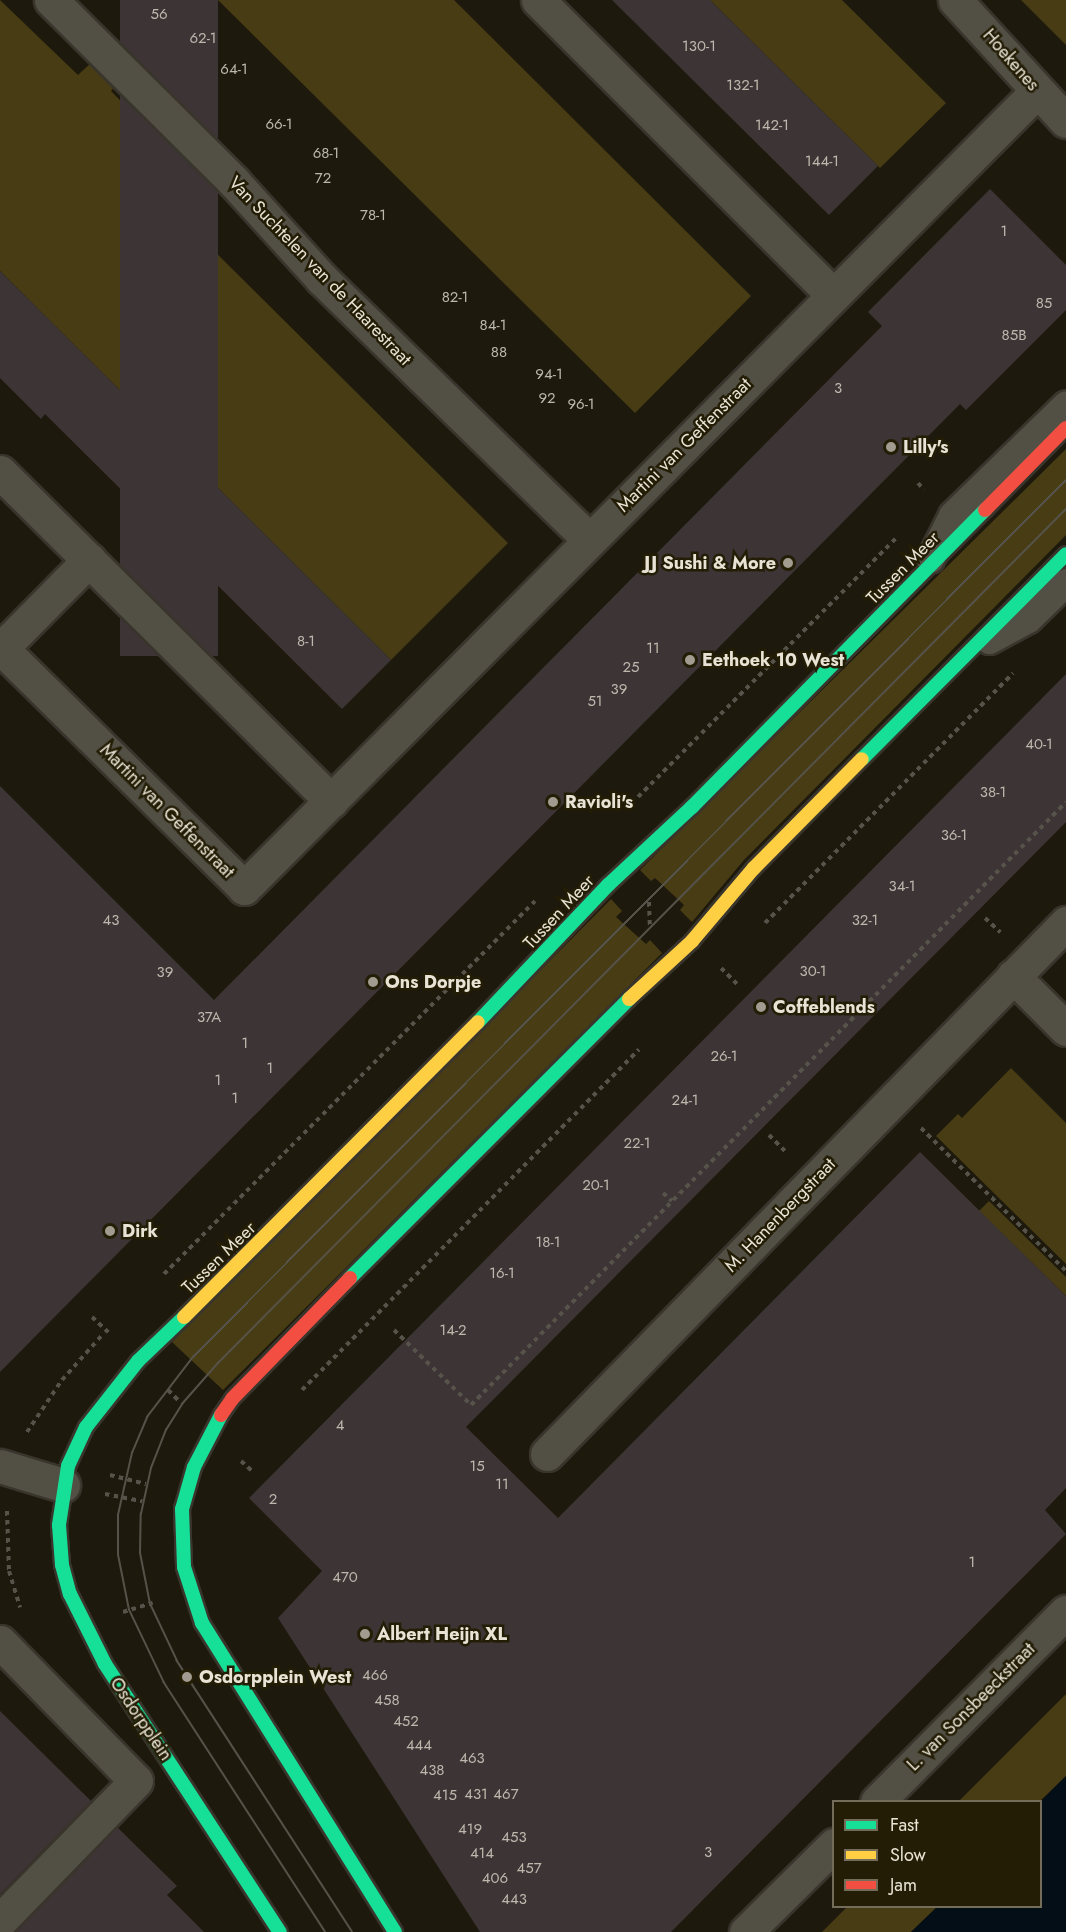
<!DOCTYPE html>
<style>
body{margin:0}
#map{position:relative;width:1066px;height:1932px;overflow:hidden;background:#1d190c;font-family:Jost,sans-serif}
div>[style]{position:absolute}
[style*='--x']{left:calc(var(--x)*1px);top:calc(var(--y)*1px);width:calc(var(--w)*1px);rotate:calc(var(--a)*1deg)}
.green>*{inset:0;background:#483c14}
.water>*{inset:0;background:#030e17}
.building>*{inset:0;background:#3d3435;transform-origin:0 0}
.path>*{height:4px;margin-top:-2px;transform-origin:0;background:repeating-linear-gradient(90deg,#56534a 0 4.5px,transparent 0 9px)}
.roads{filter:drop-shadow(2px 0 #39352d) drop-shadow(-2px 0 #39352d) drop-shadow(0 2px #39352d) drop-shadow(0 -2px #39352d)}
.lane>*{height:27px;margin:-13.5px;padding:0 13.5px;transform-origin:13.5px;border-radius:13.5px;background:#524f45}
.street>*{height:33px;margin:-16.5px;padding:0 16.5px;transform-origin:16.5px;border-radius:16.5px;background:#524f45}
.fast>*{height:14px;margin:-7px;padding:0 7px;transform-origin:7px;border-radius:7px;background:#16e098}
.slow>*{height:14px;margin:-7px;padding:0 7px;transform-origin:7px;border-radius:7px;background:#ffcf43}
.jam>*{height:14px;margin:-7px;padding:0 7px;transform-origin:7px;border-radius:7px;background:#f24e42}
.tram>*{height:1.5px;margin:-0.75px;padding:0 0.75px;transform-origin:0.75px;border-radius:0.75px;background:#555249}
.dots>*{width:16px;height:16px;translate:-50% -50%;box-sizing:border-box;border:3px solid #241d05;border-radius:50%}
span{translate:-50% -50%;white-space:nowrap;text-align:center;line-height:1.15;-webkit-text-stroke:5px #241d05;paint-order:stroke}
.number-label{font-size:15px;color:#bdb7ad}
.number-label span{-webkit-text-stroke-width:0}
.street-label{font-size:18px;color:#e8e3d5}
.poi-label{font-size:18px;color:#e8e3d5;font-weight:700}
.left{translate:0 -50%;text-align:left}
.right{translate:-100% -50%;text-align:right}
.legend{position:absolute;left:832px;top:1800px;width:210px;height:108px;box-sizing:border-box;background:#241d05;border:2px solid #726c58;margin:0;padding:8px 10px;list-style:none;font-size:18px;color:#e8e3d5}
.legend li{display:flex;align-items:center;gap:12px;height:30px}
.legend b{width:30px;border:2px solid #726c58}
</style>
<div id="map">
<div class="green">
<div style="clip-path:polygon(0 0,78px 75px,94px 60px,118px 83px,111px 91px,143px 124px,151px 116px,195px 159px,188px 168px,217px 198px,189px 226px,508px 543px,391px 660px,0 271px)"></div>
<div style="clip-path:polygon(218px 0,454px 0,751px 296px,635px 413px)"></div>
<div style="clip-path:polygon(710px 0,842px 0,946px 103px,880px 168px)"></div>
<div style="clip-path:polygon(1021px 0,1066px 0,1066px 45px)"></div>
<div style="clip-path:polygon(1066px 449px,1066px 535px,744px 860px,692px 922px,680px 910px,684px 905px,655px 878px,651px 881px,640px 870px)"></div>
<div style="clip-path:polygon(611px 899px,622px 911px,616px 917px,646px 944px,650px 940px,662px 953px,223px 1390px,172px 1342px)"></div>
<div style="clip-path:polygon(1011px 1068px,1066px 1123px,1066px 1264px,936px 1136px,958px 1114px,962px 1118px)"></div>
<div style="clip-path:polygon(989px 1201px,1066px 1277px,1066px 1296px,979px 1211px)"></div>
<div style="clip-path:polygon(1066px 1694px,1066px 1776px,1040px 1801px,958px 1802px)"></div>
<div style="clip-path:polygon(847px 1907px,937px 1907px,911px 1932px,822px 1932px)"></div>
</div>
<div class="water">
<div style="clip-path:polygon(1066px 1776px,1066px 1932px,911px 1932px,937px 1907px,1040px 1906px,1040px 1802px)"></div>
</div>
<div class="building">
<div style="left:120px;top:0;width:98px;height:656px"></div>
<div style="clip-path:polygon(612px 0,710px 0,878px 166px,829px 215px)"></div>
<div style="clip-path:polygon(990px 189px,1066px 265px,1066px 310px,966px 410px,960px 404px,0 1372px,0 786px,214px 1000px,882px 326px,868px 312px)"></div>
<div style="clip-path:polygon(0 271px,391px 660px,342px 709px,45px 414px,41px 419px,0 378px)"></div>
<div style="clip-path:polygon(1066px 674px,1066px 822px,466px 1427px,558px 1518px,920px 1152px,1066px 1296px,1066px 1488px,1045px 1510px,1066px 1534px,671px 1932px,480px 1932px,278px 1618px,322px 1571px,249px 1498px)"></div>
<div style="clip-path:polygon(0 1711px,91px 1801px,0 1894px)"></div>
<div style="clip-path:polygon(117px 1827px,177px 1886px,167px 1895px,204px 1932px,15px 1932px)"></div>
</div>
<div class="path">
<div style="--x:918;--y:483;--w:9;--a:49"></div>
<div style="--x:638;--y:797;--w:367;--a:-45.1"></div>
<div style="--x:649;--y:902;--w:23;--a:88"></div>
<div style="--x:985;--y:918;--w:21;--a:43"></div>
<div style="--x:765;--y:923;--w:352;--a:-45.2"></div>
<div style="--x:721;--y:968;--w:23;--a:45"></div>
<div style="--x:921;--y:1128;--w:204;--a:44.6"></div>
<div style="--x:769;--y:1135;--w:24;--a:45"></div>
<div style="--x:663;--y:1193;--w:12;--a:42"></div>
<div style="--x:164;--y:1274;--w:526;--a:-45.15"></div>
<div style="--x:92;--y:1317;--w:23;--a:43"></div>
<div style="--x:394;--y:1330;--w:107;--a:44.2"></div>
<div style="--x:471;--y:1405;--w:847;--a:-45.38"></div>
<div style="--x:168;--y:1390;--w:17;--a:45"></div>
<div style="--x:302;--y:1390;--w:479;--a:-45.3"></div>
<div style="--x:27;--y:1432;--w:63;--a:-56.1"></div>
<div style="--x:62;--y:1380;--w:62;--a:-48.3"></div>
<div style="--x:241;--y:1461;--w:15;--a:42"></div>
<div style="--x:110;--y:1475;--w:37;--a:14"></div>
<div style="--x:105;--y:1494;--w:38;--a:11"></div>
<div style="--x:7;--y:1511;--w:60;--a:88.1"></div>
<div style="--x:9;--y:1571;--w:38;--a:73"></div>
<div style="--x:123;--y:1612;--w:31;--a:-17"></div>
</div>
<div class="roads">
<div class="lane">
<div style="--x:930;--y:559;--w:49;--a:-63.4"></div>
<div style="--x:952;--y:515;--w:159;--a:-44.2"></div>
<div style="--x:989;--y:640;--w:44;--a:-28.3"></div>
<div style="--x:1028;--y:619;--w:53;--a:-44.2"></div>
</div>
<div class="street">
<div style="--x:51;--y:0;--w:258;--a:44.8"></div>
<div style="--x:234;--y:182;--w:131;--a:47.8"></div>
<div style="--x:322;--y:279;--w:373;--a:44.3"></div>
<div style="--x:538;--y:0;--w:417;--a:45"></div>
<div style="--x:955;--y:0;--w:164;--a:47.5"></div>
<div style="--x:0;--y:472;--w:467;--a:44.8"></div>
<div style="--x:0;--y:647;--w:343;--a:44.6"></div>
<div style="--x:244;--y:888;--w:1124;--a:-45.14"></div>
<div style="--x:0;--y:650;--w:127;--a:-45.3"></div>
<div style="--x:1013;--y:976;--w:75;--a:45"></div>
<div style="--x:547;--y:1454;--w:743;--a:-45.65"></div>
<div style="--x:0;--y:1466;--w:66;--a:16.8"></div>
<div style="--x:0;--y:1642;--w:194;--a:45.6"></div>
<div style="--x:136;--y:1781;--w:195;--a:134.2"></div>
<div style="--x:877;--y:1802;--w:268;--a:-45.2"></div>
<div style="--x:746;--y:1932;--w:124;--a:-44.7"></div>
</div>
<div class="fast">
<div style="--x:862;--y:759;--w:289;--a:-45.1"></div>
<div style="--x:478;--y:1022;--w:189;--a:-46.5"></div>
<div style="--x:608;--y:885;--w:115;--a:-42.9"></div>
<div style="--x:692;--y:807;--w:417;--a:-45.4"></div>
<div style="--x:350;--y:1278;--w:395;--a:-45"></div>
<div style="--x:184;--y:1317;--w:64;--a:136.3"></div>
<div style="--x:138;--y:1361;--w:84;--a:128.2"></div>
<div style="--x:86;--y:1427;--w:43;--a:114.8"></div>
<div style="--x:68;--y:1466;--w:60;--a:98.7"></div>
<div style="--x:59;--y:1525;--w:40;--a:85.7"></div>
<div style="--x:62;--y:1565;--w:30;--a:75"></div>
<div style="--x:70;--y:1594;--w:78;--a:63.4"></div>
<div style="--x:105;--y:1664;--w:320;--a:56.9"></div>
<div style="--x:221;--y:1415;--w:59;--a:117.4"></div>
<div style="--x:194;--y:1467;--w:44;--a:105.9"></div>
<div style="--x:182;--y:1509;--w:58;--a:88"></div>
<div style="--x:184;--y:1567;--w:59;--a:72.2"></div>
<div style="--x:202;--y:1623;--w:364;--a:58"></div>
</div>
<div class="slow">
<div style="--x:629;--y:999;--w:86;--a:-42.6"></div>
<div style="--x:692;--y:941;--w:96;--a:-49.7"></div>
<div style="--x:754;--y:868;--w:153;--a:-45.3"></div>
<div style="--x:184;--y:1317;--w:416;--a:-45.1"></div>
</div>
<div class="jam">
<div style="--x:985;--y:510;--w:115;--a:-45.4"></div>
<div style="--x:221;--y:1415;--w:19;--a:-55"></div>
<div style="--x:232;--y:1399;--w:169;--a:-45.7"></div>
</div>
</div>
<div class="tram">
<div style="--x:325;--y:1932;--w:297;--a:-122.9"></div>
<div style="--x:164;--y:1683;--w:81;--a:-115.6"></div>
<div style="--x:129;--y:1610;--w:56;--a:-101.3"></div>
<div style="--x:118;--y:1555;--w:40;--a:-90"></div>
<div style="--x:118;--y:1515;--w:64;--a:-77.3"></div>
<div style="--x:132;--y:1453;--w:39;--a:-67"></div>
<div style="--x:147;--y:1417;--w:76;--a:-52.5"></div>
<div style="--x:193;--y:1357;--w:1237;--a:-45.13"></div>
<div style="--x:352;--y:1932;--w:323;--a:-122.9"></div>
<div style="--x:177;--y:1661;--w:63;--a:-115.3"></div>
<div style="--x:150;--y:1604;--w:52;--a:-101.1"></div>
<div style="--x:140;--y:1553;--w:39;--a:-89"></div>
<div style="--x:141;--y:1514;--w:47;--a:-77.7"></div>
<div style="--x:151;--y:1468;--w:41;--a:-68.5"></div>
<div style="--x:166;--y:1430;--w:31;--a:-58"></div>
<div style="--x:182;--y:1404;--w:55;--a:-48.7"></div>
<div style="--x:218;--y:1363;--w:1204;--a:-45.2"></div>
</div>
<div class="dots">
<div style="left:891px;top:447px;background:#a19c8f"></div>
<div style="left:788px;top:563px;background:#a19c8f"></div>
<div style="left:690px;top:660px;background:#a19c8f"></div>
<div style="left:553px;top:802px;background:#a19c8f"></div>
<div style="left:373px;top:982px;background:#a19c8f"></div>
<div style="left:761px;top:1007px;background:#a19c8f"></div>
<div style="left:110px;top:1231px;background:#a19c8f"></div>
<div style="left:365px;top:1634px;background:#a19c8f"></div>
<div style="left:187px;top:1677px;background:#a19c8f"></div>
</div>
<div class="number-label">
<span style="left:159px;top:15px">56</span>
<span style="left:203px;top:39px">62-1</span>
<span style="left:699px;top:47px">130-1</span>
<span style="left:234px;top:70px">64-1</span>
<span style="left:743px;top:86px">132-1</span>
<span style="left:279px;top:125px">66-1</span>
<span style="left:772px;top:126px">142-1</span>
<span style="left:326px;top:154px">68-1</span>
<span style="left:822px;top:162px">144-1</span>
<span style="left:323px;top:179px">72</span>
<span style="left:373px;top:216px">78-1</span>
<span style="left:1004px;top:232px">1</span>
<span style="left:455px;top:298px">82-1</span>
<span style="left:1044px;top:304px">85</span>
<span style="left:493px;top:326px">84-1</span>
<span style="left:1014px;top:336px">85B</span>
<span style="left:499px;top:353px">88</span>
<span style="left:549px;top:375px">94-1</span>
<span style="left:838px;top:389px">3</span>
<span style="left:547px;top:399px">92</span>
<span style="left:581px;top:405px">96-1</span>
<span style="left:306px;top:642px">8-1</span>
<span style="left:653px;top:649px">11</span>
<span style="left:631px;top:668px">25</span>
<span style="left:619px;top:690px">39</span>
<span style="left:595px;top:702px">51</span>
<span style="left:1039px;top:745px">40-1</span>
<span style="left:993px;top:793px">38-1</span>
<span style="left:954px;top:836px">36-1</span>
<span style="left:902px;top:887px">34-1</span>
<span style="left:111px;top:921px">43</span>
<span style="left:865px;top:921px">32-1</span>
<span style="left:813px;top:972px">30-1</span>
<span style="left:165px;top:973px">39</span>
<span style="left:209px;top:1018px">37A</span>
<span style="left:245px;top:1044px">1</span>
<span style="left:724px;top:1057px">26-1</span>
<span style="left:270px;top:1069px">1</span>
<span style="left:218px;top:1081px">1</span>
<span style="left:235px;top:1099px">1</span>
<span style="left:685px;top:1101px">24-1</span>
<span style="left:637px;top:1144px">22-1</span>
<span style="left:596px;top:1186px">20-1</span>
<span style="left:548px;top:1243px">18-1</span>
<span style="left:502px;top:1274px">16-1</span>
<span style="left:453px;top:1331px">14-2</span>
<span style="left:340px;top:1426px">4</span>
<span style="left:477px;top:1467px">15</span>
<span style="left:502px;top:1485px">11</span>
<span style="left:273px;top:1500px">2</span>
<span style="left:972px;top:1563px">1</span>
<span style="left:345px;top:1578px">470</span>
<span style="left:375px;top:1676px">466</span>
<span style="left:387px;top:1701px">458</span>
<span style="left:406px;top:1722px">452</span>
<span style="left:419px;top:1746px">444</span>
<span style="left:472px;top:1759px">463</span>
<span style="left:432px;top:1771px">438</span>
<span style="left:476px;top:1795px">431</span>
<span style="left:506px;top:1795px">467</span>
<span style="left:445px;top:1796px">415</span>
<span style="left:470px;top:1830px">419</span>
<span style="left:514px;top:1838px">453</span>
<span style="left:708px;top:1853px">3</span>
<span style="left:482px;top:1854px">414</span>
<span style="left:529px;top:1869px">457</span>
<span style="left:495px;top:1879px">406</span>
<span style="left:514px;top:1900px">443</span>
</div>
<div class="street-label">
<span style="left:1011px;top:60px;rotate:49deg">Hoekenes</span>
<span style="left:320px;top:271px;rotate:46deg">Van Suchtelen van de Haarestraat</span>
<span style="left:684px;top:445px;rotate:-45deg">Martini van Geffenstraat</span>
<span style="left:903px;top:568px;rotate:-45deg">Tussen Meer</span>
<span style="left:167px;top:811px;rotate:45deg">Martini van Geffenstraat</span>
<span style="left:559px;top:912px;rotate:-47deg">Tussen Meer</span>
<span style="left:780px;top:1215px;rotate:-46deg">M. Hanenbergstraat</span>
<span style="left:219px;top:1258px;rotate:-44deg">Tussen Meer</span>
<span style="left:971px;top:1707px;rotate:-45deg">L. van Sonsbeeckstraat</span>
<span style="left:141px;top:1719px;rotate:56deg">Osdorpplein</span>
</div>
<div class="poi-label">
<span class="left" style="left:903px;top:447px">Lilly's</span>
<span class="right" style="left:776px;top:563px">JJ Sushi &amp; More</span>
<span class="left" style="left:702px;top:660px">Eethoek 10 West</span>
<span class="left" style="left:565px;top:802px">Ravioli's</span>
<span class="left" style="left:385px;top:982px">Ons Dorpje</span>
<span class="left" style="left:773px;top:1007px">Coffeblends</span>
<span class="left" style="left:122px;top:1231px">Dirk</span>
<span class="left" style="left:377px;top:1634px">Albert Heijn XL</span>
<span class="left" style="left:199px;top:1677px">Osdorpplein West</span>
</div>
<ul class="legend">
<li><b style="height:8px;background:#16e098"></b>Fast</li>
<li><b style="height:8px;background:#ffcf43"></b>Slow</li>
<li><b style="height:8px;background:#f24e42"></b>Jam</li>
</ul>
</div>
